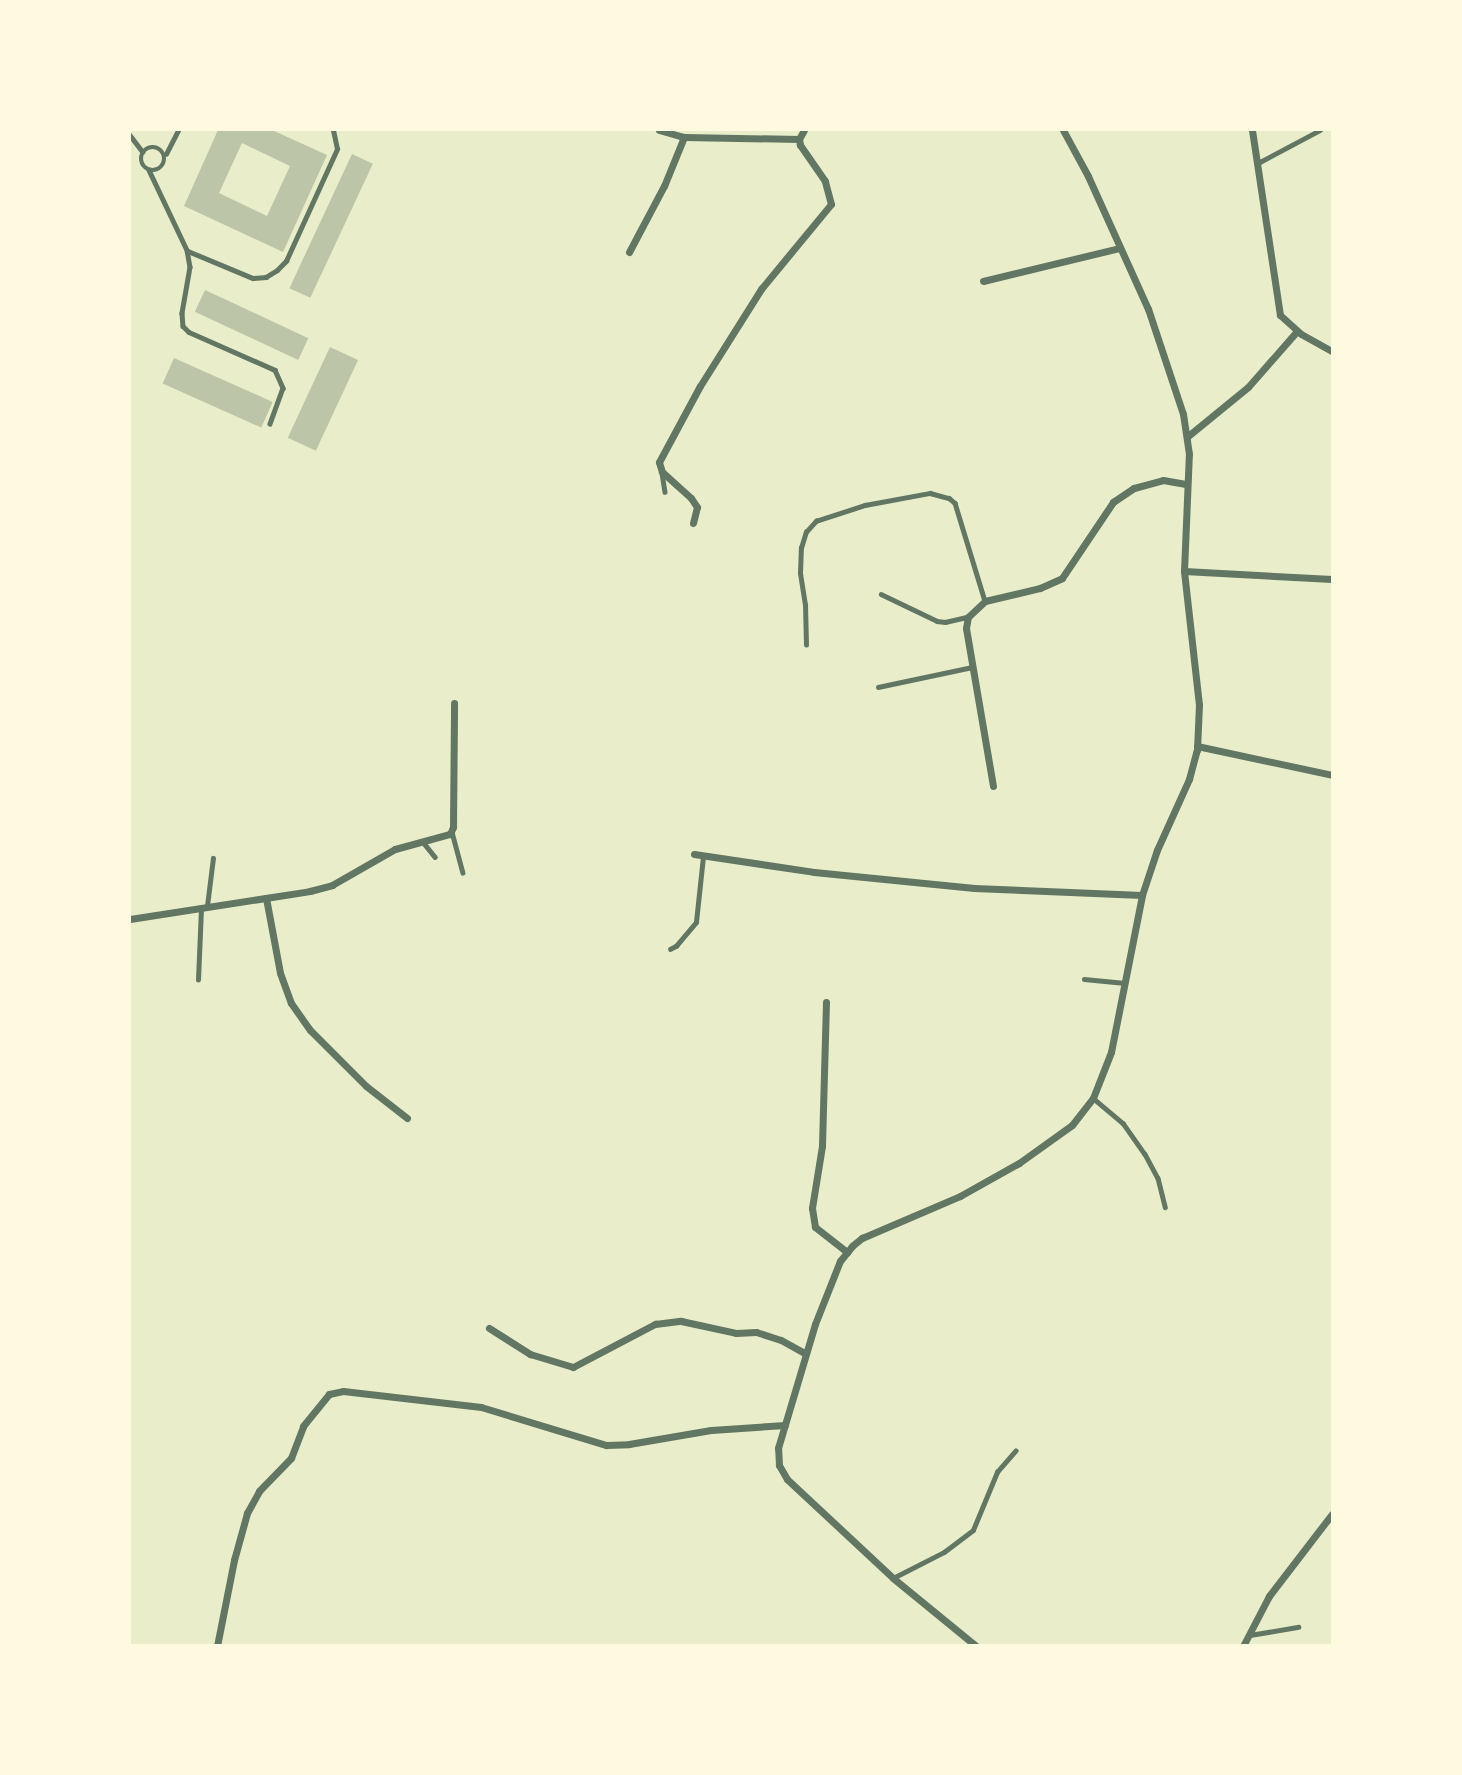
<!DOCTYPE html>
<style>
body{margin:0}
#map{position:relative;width:1462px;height:1775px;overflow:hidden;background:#e9edc9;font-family:Cabin,sans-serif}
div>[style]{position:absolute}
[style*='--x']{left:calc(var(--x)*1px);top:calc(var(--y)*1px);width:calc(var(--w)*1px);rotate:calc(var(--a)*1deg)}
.building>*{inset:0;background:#bcc5a7;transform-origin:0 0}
.service>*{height:4.5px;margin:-2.25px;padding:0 2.25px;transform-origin:2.25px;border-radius:2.25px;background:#617663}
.service>.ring{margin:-2.25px;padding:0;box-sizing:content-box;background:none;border:4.5px solid #617663;border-radius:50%}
.minor>*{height:7px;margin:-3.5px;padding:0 3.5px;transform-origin:3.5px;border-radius:3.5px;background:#617663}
span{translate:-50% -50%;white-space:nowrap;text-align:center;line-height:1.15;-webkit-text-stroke:7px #fefae0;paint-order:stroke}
.frame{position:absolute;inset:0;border:131px solid #fefae0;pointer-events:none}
</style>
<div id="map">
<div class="building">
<div style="clip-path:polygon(evenodd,218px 130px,272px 130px,327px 155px,283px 252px,184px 206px,218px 130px,242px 143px,290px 166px,267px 216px,219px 193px,242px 143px)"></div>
<div style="left:352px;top:154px;width:23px;height:148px;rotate:25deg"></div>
<div style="left:205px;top:290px;width:114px;height:24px;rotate:25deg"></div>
<div style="left:330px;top:347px;width:31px;height:100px;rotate:25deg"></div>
<div style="left:174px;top:358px;width:108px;height:28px;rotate:24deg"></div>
</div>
<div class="service">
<div style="--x:130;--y:135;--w:21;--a:53"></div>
<div class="ring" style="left:141px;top:147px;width:19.5px;height:19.5px"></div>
<div style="--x:166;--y:154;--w:27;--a:-63"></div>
<div style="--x:1258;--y:163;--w:70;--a:-28"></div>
<div style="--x:149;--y:170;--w:89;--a:64.6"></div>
<div style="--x:187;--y:250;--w:17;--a:80"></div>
<div style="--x:190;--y:267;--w:47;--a:99.9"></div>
<div style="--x:182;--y:313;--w:13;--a:86"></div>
<div style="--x:183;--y:326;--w:8;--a:45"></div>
<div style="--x:189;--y:332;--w:94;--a:23.8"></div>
<div style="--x:275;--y:370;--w:20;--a:66"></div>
<div style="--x:283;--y:388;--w:38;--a:110"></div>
<div style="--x:188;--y:251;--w:70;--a:22.6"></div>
<div style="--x:253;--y:278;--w:13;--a:-4"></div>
<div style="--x:266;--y:277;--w:13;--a:-32"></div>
<div style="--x:277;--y:270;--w:13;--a:-45"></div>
<div style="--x:286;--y:261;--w:123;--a:-65.5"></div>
<div style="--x:337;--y:149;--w:19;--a:-102"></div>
<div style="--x:662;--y:473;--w:19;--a:81"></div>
<div style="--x:881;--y:594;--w:62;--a:25.7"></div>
<div style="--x:937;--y:621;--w:8;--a:7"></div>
<div style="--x:945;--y:622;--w:23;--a:-13"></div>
<div style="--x:806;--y:645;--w:40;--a:-91.4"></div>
<div style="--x:805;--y:605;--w:32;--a:-99"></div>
<div style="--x:800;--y:573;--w:25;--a:-88"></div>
<div style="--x:801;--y:548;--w:17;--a:-73"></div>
<div style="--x:806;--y:532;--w:15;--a:-48"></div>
<div style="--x:816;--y:521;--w:52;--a:-18.1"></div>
<div style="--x:865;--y:505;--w:66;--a:-10.5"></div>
<div style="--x:930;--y:493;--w:20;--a:15"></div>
<div style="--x:949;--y:498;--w:8;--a:40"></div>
<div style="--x:955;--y:503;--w:102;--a:73"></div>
<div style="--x:878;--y:687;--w:96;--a:-12"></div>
<div style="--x:452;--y:832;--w:42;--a:75"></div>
<div style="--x:423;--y:842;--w:19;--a:51"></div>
<div style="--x:207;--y:906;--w:48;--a:-82.9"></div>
<div style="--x:670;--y:949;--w:7;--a:-27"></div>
<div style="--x:676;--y:946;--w:31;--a:-50"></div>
<div style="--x:696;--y:922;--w:66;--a:-83.9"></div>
<div style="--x:1084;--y:979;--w:41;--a:5.6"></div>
<div style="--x:198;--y:980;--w:72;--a:-87.6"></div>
<div style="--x:1093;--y:1098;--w:39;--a:40"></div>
<div style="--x:1123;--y:1123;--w:38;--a:55"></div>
<div style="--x:1145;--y:1154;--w:27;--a:62"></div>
<div style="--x:1158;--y:1178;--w:30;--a:76"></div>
<div style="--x:893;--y:1578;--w:57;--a:-27"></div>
<div style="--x:944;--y:1552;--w:36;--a:-37"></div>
<div style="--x:973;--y:1530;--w:63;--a:-67.5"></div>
<div style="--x:997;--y:1472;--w:28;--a:-49"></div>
<div style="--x:1250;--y:1635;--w:49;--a:-9.5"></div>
</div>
<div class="minor">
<div style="--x:659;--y:130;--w:26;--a:16"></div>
<div style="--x:1252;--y:130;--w:187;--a:81.4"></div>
<div style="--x:1280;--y:315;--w:28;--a:42"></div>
<div style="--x:1301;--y:334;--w:35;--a:29"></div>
<div style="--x:629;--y:252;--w:75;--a:-62.1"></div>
<div style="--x:664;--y:186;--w:53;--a:-67.8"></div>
<div style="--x:684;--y:137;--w:115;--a:1"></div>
<div style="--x:983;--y:281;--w:140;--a:-13.6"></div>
<div style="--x:1188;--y:436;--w:77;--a:-39.2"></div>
<div style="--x:1248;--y:387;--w:74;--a:-48.8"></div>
<div style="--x:693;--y:523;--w:16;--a:-76"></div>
<div style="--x:697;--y:507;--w:11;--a:-124"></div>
<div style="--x:691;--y:498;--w:39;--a:-138"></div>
<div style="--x:662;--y:472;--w:10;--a:-107"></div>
<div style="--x:659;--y:462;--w:86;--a:-61.7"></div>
<div style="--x:700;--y:386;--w:115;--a:-57.8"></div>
<div style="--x:761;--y:289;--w:110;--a:-50.5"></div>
<div style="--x:831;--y:204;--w:24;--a:-105"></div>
<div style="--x:825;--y:181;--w:44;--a:-124.8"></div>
<div style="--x:800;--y:145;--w:6;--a:-99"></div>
<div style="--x:799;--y:139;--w:10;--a:-61"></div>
<div style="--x:1184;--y:571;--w:148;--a:3.1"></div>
<div style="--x:1197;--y:746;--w:138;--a:12.1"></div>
<div style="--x:993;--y:786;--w:160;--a:-99.7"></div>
<div style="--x:966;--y:628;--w:11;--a:-80"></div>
<div style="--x:968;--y:617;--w:23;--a:-43"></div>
<div style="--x:985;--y:601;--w:57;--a:-13.3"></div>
<div style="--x:1040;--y:588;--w:24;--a:-24"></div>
<div style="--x:1062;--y:578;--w:92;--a:-56.1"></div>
<div style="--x:1113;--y:502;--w:25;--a:-34"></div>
<div style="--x:1134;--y:488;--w:30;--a:-15"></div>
<div style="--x:1163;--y:480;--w:23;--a:10"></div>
<div style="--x:694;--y:854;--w:121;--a:8.5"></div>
<div style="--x:814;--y:872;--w:161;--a:5.7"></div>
<div style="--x:974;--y:888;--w:168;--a:2.4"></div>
<div style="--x:266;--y:898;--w:76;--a:79.4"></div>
<div style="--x:280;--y:973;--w:32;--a:70"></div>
<div style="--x:291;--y:1003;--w:33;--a:55"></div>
<div style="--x:310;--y:1030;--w:79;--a:45"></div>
<div style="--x:366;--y:1086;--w:52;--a:38"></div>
<div style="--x:130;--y:919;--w:182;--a:-8.8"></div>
<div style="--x:310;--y:891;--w:23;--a:-15"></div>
<div style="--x:332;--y:885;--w:73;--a:-29.7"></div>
<div style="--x:395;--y:849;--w:57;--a:-15.3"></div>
<div style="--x:450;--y:834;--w:8;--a:-67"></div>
<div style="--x:453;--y:827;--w:124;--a:-89.5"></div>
<div style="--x:826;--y:1002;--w:144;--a:91.6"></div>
<div style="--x:822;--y:1146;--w:63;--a:99.2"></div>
<div style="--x:812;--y:1208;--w:19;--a:81"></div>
<div style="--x:815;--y:1227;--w:41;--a:38"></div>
<div style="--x:489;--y:1328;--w:49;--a:32.4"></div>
<div style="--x:530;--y:1354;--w:45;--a:16.8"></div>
<div style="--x:573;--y:1367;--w:93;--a:-27.7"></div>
<div style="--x:655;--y:1324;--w:26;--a:-7"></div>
<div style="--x:681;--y:1321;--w:56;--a:12.3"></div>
<div style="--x:736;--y:1333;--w:20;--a:-3"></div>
<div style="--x:756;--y:1332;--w:26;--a:18"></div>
<div style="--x:781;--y:1340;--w:26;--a:29"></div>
<div style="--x:217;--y:1646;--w:88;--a:-78.8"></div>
<div style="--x:234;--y:1560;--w:49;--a:-74.5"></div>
<div style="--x:247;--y:1513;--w:25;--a:-61"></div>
<div style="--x:259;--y:1491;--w:46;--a:-45.9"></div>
<div style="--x:291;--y:1458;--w:34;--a:-69"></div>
<div style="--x:303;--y:1426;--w:41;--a:-50.9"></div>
<div style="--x:329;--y:1394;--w:14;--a:-12"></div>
<div style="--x:343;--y:1391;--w:139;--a:6.6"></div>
<div style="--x:481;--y:1407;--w:131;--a:16.9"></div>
<div style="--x:606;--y:1445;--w:23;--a:-2"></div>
<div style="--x:629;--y:1444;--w:83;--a:-9.7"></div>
<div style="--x:711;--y:1430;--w:74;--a:-3.9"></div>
<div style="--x:976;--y:1646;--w:107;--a:-140.7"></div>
<div style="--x:893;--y:1578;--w:145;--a:-137"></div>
<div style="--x:787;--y:1479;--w:16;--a:-120"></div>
<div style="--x:779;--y:1465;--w:17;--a:-93"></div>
<div style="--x:778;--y:1448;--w:129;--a:-73.4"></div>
<div style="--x:815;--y:1324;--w:68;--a:-68.4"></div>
<div style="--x:840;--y:1261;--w:19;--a:-51"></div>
<div style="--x:852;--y:1246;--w:13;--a:-39"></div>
<div style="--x:862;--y:1238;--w:107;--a:-23.2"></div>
<div style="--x:960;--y:1196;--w:68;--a:-29.2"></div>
<div style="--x:1019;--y:1163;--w:65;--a:-35.6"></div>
<div style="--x:1072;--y:1125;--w:34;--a:-52"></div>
<div style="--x:1093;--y:1098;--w:49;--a:-68.6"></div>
<div style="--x:1111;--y:1052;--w:160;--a:-78.8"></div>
<div style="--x:1142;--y:895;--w:47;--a:-71.6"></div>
<div style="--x:1157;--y:850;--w:78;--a:-65.7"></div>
<div style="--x:1189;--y:779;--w:30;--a:-75"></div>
<div style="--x:1197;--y:750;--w:45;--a:-87.5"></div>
<div style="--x:1199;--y:705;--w:135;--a:-96.4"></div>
<div style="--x:1184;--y:571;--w:117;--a:-87.6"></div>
<div style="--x:1189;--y:454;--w:40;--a:-98.5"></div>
<div style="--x:1183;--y:414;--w:111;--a:-108.4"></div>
<div style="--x:1148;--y:309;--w:146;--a:-114.3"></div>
<div style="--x:1088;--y:176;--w:52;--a:-118.5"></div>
<div style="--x:1243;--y:1646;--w:56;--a:-62.5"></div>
<div style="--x:1269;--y:1596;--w:103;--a:-52.5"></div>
</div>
<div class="frame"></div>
</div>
